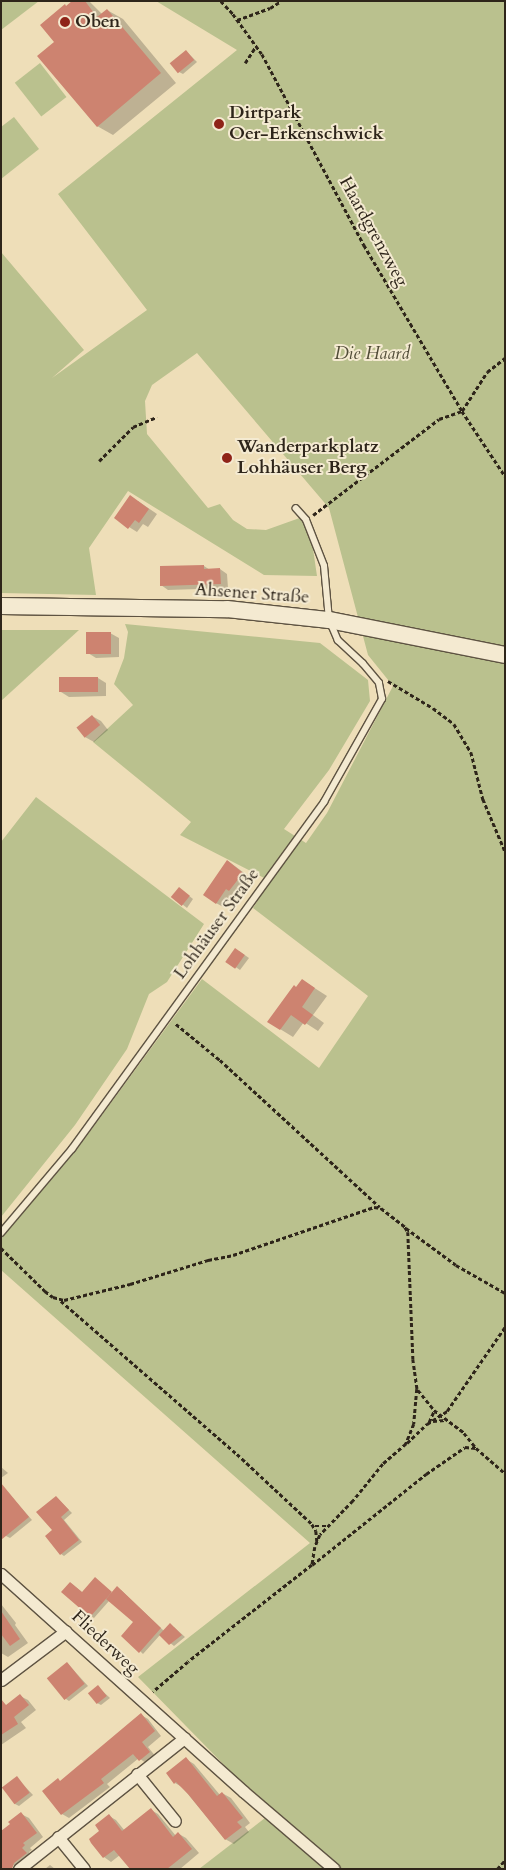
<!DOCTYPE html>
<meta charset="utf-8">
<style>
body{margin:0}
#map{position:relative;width:506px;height:1870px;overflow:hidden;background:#eedeb8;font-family:Cardo,serif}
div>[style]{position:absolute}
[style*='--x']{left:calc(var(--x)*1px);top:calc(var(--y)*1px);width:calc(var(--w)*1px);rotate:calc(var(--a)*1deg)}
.green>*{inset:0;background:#bac18e;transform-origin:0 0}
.shadow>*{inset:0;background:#0003}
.building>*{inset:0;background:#cd8370;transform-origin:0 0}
.path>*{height:2.5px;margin-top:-1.25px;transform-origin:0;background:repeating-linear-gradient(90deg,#2e251a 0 4px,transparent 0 6.5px)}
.roads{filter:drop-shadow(1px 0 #5e5342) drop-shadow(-1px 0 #5e5342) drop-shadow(0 1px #5e5342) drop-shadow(0 -1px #5e5342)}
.lane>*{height:5.5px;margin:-2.75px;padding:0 2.75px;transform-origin:2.75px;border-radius:2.75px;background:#f4ead1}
.street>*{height:11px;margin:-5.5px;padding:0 5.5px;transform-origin:5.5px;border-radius:5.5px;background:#f4ead1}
.secondary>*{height:16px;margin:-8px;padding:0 8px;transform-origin:8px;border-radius:8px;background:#f4ead1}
.dots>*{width:14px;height:14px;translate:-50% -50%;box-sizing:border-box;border:2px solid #f4ead1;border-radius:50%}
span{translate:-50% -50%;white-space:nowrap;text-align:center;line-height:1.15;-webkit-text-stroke:4px #f4ead1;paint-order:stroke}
.poi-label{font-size:18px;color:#2e251a;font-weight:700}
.left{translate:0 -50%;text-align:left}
.street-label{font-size:18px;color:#2e251a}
.park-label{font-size:18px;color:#514c37;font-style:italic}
.frame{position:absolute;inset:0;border:2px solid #2e251a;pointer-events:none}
</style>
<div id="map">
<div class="green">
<div style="clip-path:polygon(1px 1px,39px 1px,1px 30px)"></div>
<div style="clip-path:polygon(156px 1px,505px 1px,505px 1869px,342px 1869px,231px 1772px,138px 1677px,310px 1543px,1px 1270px,1px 1239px,77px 1149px,202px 979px,319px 1068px,368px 996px,253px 908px,270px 881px,180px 835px,191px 822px,93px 742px,133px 705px,114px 684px,124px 658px,128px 632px,125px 624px,320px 643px,368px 680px,370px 701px,329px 770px,284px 829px,306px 843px,327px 813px,393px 686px,368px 655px,329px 508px,197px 353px,152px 385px,145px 401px,147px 434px,208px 508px,220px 504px,233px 520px,247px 529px,266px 530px,308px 515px,317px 576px,264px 575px,128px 491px,89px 548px,96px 595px,1px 593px,1px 252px,84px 350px,52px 378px,147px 310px,58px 194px,237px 50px)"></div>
<div style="left:40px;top:63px;width:43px;height:32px;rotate:52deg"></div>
<div style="clip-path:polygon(14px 117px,39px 149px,1px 179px,1px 127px)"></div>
<div style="clip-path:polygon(1px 630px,79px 630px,1px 701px)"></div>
<div style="clip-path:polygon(36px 797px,204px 924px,167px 982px,149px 994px,127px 1049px,75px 1125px,1px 1217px,1px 842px)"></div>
<div style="clip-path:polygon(265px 1818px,327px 1869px,199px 1869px)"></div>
</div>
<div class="shadow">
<div style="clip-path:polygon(75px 1px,89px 1px,102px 14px,107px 10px,123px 19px,176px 83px,113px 135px,97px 126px,55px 42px)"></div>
<div style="clip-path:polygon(186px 51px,197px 62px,183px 74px,179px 72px)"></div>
<div style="clip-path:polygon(138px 501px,157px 514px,148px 527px,143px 524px,137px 532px,129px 527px)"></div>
<div style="clip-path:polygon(204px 566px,210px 570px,220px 569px,227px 574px,228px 588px,168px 590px,161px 585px,161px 568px)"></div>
<div style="clip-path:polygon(110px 633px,119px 638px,119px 657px,96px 658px,88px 653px)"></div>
<div style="clip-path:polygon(98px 678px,106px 683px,106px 696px,69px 697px,61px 692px)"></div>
<div style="clip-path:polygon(92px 716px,101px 721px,108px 730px,94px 742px,85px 737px)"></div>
<div style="clip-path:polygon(228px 861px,251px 878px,238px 895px,235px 893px,225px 908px,216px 903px)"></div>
<div style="clip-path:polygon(183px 891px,193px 899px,187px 908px,173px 897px)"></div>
<div style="clip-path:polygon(239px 951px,249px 958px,240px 970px,227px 961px)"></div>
<div style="clip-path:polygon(302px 980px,327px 996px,313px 1015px,324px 1023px,318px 1031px,304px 1022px,293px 1037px,280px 1029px,296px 988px)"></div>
<div style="clip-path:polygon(1px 1467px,8px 1473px,1px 1478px)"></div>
<div style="clip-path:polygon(11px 1496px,32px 1520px,10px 1538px,6px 1536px)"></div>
<div style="clip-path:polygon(56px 1497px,72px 1513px,64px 1520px,82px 1542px,64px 1556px,61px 1554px,54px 1530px)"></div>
<div style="clip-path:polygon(71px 1583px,83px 1593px,113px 1593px,121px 1590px,164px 1631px,174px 1627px,185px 1637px,174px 1646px,160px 1635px,143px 1654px,140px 1651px,135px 1622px,109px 1601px,94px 1618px,91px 1616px)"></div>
<div style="clip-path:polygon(1px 1604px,16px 1623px,15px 1625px,28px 1643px,8px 1657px,1px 1653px)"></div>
<div style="clip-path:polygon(68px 1664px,88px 1686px,69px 1701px,66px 1699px)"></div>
<div style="clip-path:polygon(98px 1687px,110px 1698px,101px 1705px,97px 1703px)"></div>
<div style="clip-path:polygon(20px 1696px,28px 1700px,36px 1710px,21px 1722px,26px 1728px,1px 1745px,1px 1709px)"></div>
<div style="clip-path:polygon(141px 1715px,148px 1719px,161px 1736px,148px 1747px,156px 1757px,147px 1764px,139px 1758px,107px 1784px,110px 1787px,69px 1818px,62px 1814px,44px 1791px,61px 1782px)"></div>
<div style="clip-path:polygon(186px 1759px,194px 1764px,220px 1795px,222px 1793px,231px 1798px,250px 1823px,245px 1827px,249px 1832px,234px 1844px,225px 1839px,182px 1787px,175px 1783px)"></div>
<div style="clip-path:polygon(17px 1778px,33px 1795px,19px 1806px,15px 1804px)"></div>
<div style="clip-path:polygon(151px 1810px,158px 1814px,176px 1836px,179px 1834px,186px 1838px,199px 1853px,180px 1869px,131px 1869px,120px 1855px,111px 1862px,104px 1857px,101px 1832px,109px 1816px,116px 1820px,125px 1831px)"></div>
<div style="clip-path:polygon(21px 1814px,29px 1818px,43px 1837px,30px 1848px,32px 1850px,29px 1852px,33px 1858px,19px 1869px,13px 1865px)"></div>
<div style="clip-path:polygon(50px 1865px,55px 1869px,45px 1869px)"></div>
</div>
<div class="building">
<div style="clip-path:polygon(72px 1px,85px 1px,97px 17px,107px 9px,161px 73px,97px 127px,37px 56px,54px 42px,40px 25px,65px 4px,66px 6px)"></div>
<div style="left:186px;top:50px;width:13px;height:21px;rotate:51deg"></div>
<div style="clip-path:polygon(130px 495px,149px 509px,139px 523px,135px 520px,128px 529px,114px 518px)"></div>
<div style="clip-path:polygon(204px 565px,204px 569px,220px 568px,221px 584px,160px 586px,160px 566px)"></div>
<div style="left:86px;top:632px;width:25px;height:22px"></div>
<div style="left:98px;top:677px;width:15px;height:39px;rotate:90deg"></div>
<div style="left:92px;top:715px;width:13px;height:20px;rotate:51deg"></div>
<div style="clip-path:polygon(227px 860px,243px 873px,229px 891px,226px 889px,216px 904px,203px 895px)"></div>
<div style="left:179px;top:887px;width:14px;height:13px;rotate:39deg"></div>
<div style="left:235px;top:948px;width:12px;height:17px;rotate:35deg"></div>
<div style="clip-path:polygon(302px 979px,315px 988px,302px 1007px,313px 1015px,305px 1025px,291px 1015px,280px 1030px,267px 1022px,294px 985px,296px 987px)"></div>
<div style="clip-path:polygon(1px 1483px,29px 1517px,1px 1540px)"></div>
<div style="clip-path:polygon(56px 1496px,69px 1510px,61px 1517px,79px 1540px,60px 1555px,45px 1536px,52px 1530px,36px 1512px)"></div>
<div style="clip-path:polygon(95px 1577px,112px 1592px,90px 1617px,61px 1592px,70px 1582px,82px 1592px)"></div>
<div style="clip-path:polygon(117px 1586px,161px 1628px,139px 1653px,121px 1636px,133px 1622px,106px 1599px)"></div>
<div style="clip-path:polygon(1px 1611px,20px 1639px,10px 1646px,1px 1634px)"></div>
<div style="clip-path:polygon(170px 1623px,182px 1635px,169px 1645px,159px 1635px)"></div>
<div style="left:67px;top:1662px;width:28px;height:26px;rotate:51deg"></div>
<div style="left:98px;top:1685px;width:14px;height:13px;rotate:51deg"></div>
<div style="clip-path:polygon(20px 1694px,29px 1705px,14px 1717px,18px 1724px,1px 1735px,1px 1699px,6px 1705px)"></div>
<div style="clip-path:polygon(141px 1713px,155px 1731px,142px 1742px,150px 1752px,139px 1761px,133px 1754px,101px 1779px,104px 1783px,61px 1815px,42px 1791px,58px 1778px,60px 1781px)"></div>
<div style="clip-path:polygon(186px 1757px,217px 1796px,222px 1792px,243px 1818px,237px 1822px,242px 1827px,225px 1840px,188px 1794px,176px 1782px,174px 1784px,166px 1773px)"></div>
<div style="left:17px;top:1776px;width:21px;height:19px;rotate:53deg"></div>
<div style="clip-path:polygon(151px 1808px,173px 1837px,178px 1832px,192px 1849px,167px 1869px,130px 1869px,114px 1850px,103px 1858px,91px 1843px,89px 1839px,99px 1831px,95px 1825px,109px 1814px,122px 1831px)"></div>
<div style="clip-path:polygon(21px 1812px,37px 1833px,23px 1843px,25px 1845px,22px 1848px,27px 1853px,14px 1863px,12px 1869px,1px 1869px,1px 1831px,10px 1824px,8px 1822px)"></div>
</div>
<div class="path">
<div style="--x:221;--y:1;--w:18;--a:47"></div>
<div style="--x:233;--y:14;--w:49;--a:54.1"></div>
<div style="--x:262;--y:54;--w:217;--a:61.9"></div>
<div style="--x:364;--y:245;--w:193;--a:59.4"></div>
<div style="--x:462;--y:411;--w:78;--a:56.5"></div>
<div style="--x:237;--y:20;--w:35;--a:-20"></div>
<div style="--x:270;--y:8;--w:13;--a:-32"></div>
<div style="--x:245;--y:63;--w:20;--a:-57"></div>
<div style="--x:99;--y:461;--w:48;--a:-45"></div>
<div style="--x:133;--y:427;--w:26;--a:-23"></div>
<div style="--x:313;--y:515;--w:158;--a:-37.3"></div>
<div style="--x:439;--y:419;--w:24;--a:-19"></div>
<div style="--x:462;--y:411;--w:46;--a:-57.3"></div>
<div style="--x:487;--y:372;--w:23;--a:-38"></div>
<div style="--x:388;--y:681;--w:52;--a:31"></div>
<div style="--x:433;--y:708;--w:26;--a:37"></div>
<div style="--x:454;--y:724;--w:33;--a:59"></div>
<div style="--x:471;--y:752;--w:49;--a:75.7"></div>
<div style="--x:483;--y:799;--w:56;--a:67.1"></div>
<div style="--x:176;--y:1024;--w:57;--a:39.3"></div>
<div style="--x:220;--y:1060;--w:217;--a:42.6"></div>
<div style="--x:406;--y:1228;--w:62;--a:36.5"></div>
<div style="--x:456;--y:1265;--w:56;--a:29.7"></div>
<div style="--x:1;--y:1248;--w:62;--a:44.3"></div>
<div style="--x:45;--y:1291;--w:10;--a:37"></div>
<div style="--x:53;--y:1297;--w:11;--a:15"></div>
<div style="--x:64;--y:1300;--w:68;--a:-13.6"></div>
<div style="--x:130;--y:1284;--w:82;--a:-17.1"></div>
<div style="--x:208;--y:1260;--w:25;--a:-11"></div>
<div style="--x:233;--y:1255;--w:149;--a:-18.8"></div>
<div style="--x:374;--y:1207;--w:7;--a:8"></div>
<div style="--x:381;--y:1208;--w:31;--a:38"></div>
<div style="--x:405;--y:1227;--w:6;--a:59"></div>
<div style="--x:408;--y:1232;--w:127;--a:87.7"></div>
<div style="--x:413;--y:1359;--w:30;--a:82"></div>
<div style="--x:417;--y:1389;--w:35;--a:95"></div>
<div style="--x:414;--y:1424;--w:22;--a:112"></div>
<div style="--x:406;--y:1444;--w:30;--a:139"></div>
<div style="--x:383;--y:1464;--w:48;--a:129"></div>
<div style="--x:353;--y:1501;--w:47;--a:134.1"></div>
<div style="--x:320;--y:1535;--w:13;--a:113"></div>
<div style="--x:315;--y:1547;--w:18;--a:99"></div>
<div style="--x:312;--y:1565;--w:157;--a:142"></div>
<div style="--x:188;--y:1662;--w:46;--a:139.4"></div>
<div style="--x:61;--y:1301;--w:233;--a:41"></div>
<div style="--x:237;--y:1454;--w:103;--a:43"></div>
<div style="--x:312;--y:1524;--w:8;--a:60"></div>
<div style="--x:316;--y:1531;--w:10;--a:84"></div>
<div style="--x:418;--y:1390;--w:26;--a:51"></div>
<div style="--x:434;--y:1410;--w:38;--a:37"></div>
<div style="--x:464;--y:1433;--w:19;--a:51"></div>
<div style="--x:476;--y:1448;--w:38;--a:41"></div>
<div style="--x:433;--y:1421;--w:12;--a:-5"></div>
<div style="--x:429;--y:1422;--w:12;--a:-66"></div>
<div style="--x:407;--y:1443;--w:28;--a:-44"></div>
<div style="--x:427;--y:1424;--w:24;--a:-33"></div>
<div style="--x:447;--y:1411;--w:102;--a:-55.4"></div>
<div style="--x:315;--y:1526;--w:11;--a:0"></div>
<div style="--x:312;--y:1565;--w:146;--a:-38.6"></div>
<div style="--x:426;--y:1474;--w:47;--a:-34.7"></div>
<div style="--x:465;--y:1447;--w:11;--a:5"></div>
<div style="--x:497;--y:1869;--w:12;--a:-48"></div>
</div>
<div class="roads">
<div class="lane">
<div style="--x:1;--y:1233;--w:110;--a:-49.8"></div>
<div style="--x:72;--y:1149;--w:429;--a:-54"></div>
<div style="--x:324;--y:802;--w:118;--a:-60.6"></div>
<div style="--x:382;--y:699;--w:16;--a:-101"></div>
<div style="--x:379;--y:683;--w:25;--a:-130"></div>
<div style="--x:363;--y:664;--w:34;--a:-137"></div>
<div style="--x:338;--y:641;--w:23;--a:-113"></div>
<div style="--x:329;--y:620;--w:54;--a:-95.3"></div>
<div style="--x:324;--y:566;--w:49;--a:-111.4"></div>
<div style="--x:306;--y:520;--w:15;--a:-132"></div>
</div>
<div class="street">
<div style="--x:1;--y:1574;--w:326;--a:41.9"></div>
<div style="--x:244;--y:1792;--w:118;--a:40.5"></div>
<div style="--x:1;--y:1680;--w:81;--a:-37"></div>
<div style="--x:137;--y:1774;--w:60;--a:51"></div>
<div style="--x:58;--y:1837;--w:41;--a:50.9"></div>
<div style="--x:19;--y:1869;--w:211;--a:-38.4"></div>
</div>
<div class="secondary">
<div style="--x:1;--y:606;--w:226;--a:0.8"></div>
<div style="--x:227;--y:609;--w:103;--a:6.2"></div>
<div style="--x:329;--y:620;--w:179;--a:11.2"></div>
</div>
</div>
<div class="dots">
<div style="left:65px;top:22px;background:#8f2418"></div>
<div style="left:219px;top:124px;background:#8f2418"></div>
<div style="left:227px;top:458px;background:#8f2418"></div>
</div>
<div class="poi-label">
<span class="left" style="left:75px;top:22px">Oben</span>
<span class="left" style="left:229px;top:124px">Dirtpark<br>Oer-Erkenschwick</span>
<span class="left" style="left:237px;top:458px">Wanderparkplatz<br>Lohhäuser Berg</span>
</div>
<div class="street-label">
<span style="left:373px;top:232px;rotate:61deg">Haardgrenzweg</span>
<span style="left:252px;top:594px;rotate:4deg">Ahsener Straße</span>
<span style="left:217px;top:924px;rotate:-54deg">Lohhäuser Straße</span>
<span style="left:105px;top:1643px;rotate:43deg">Fliederweg</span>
</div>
<div class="park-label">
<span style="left:372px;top:354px">Die Haard</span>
</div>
<div class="frame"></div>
</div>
